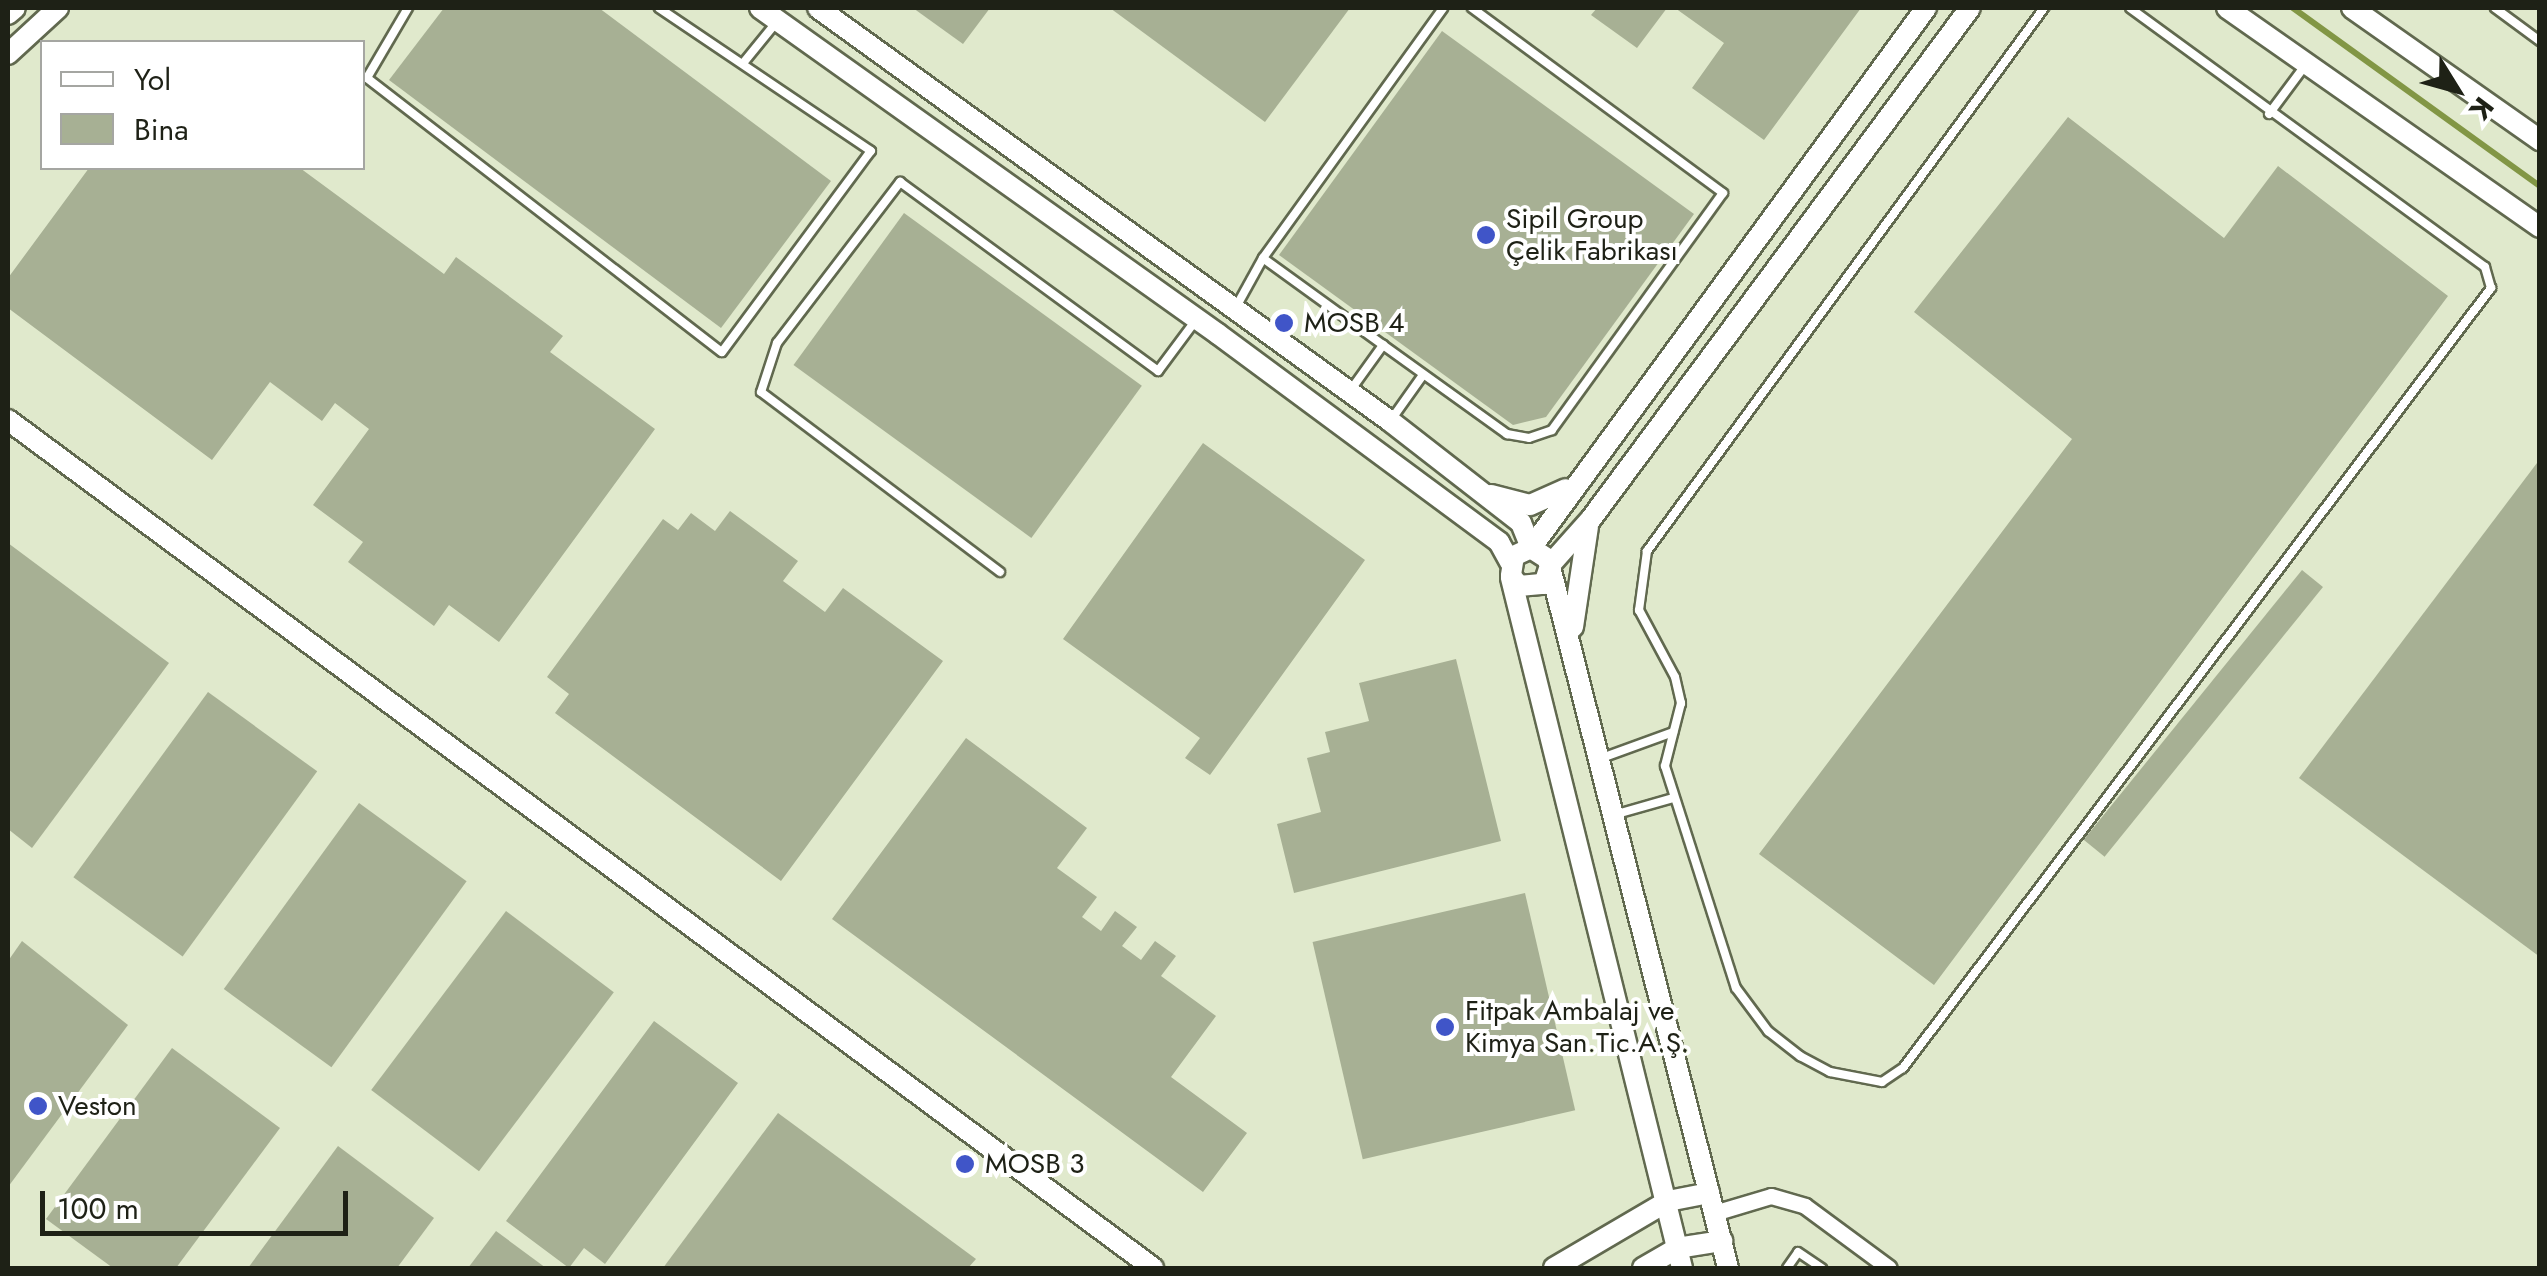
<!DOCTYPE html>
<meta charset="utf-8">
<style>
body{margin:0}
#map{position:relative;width:2547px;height:1276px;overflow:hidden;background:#e0e9cc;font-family:Jost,sans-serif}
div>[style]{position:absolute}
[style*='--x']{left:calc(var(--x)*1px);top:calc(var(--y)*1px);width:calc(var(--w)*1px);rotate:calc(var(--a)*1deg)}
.stream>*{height:6px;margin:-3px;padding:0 3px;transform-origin:3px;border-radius:3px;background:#829645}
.building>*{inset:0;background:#a7b094;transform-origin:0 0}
.roads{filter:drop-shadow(2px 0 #61694f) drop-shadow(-2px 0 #61694f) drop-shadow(0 2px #61694f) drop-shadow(0 -2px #61694f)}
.service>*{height:8px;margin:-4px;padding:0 4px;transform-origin:4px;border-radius:4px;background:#fff}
.minor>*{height:15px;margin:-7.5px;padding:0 7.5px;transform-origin:7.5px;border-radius:7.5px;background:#fff}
.tertiary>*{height:20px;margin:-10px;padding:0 10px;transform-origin:10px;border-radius:10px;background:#fff}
.dots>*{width:28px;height:28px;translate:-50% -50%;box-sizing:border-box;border:5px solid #fff;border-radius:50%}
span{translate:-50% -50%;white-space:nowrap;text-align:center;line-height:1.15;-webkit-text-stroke:8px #fff;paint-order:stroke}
.poi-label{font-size:28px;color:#1e2116}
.left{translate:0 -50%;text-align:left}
.frame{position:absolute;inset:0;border:10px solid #1e2116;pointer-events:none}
.legend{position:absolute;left:40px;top:40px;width:325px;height:130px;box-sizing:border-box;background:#fff;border:2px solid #a5a6a2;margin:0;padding:12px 18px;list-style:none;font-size:30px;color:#1e2116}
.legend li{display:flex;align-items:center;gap:20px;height:50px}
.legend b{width:50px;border:2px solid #a5a6a2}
.north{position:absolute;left:2407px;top:40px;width:100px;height:100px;-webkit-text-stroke:8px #fff;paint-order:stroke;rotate:127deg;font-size:28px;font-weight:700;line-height:40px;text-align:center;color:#1e2116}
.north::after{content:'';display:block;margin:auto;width:35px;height:45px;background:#1e2116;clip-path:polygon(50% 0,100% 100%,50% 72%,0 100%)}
.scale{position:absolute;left:40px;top:1191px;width:308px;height:45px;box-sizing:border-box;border:5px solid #1e2116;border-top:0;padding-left:12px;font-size:30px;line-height:35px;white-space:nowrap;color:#1e2116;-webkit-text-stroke:8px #fff;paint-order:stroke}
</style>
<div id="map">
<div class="stream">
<div style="--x:2293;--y:8;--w:304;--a:35.8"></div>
</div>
<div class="building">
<div style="clip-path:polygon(444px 8px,599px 8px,831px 181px,721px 328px,389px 80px)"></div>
<div style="clip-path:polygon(913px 8px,990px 8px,963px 44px)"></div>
<div style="clip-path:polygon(1110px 8px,1350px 8px,1265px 122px)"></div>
<div style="clip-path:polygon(1597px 8px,1667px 8px,1637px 48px,1591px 15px)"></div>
<div style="clip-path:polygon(1675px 8px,1861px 8px,1764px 140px,1692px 88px,1724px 43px)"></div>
<div style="clip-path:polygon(1442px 31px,1694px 214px,1546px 417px,1513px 425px,1279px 255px)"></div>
<div style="clip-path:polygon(2068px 117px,2224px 238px,2278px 166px,2448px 296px,1934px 985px,1759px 854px,2072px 439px,1914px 312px)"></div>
<div style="clip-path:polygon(89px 168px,300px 168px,444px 274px,456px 257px,563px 336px,550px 352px,655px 429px,499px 642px,449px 605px,434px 626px,348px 562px,363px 542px,313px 505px,369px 429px,335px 403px,322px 421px,270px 382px,212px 460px,8px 308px,8px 278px)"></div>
<div style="left:904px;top:213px;width:294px;height:188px;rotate:36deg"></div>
<div style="clip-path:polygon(1203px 443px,1365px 560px,1210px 775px,1185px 758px,1200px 738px,1063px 639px)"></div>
<div style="clip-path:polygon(2540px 459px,2540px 957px,2299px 778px)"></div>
<div style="clip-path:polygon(730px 511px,798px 561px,783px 581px,825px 612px,843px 588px,943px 661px,781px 881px,555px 713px,569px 694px,547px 677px,663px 519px,678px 530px,691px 513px,715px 531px)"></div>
<div style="clip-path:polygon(8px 543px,169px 663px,32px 848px,8px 829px)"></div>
<div style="left:2302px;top:570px;width:27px;height:347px;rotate:39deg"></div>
<div style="clip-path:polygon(1456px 659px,1501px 841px,1294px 893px,1277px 824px,1321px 812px,1307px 758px,1330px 752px,1325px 732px,1369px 721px,1359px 683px)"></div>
<div style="left:208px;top:692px;width:135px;height:229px;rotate:36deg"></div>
<div style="clip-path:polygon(966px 738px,1087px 828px,1057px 868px,1097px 897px,1082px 917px,1101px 931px,1115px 911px,1137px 927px,1122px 946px,1141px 960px,1155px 941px,1176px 956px,1161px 976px,1216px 1016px,1171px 1077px,1247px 1133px,1203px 1192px,832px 919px)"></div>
<div style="left:359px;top:803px;width:133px;height:230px;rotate:36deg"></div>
<div style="left:1525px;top:893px;width:223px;height:218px;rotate:77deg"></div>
<div style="left:506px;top:911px;width:135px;height:224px;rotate:37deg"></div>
<div style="clip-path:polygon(22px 941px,128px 1025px,8px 1187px,8px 961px)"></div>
<div style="clip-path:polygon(654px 1021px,738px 1083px,605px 1264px,584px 1248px,569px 1268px,506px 1221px)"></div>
<div style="clip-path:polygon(172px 1048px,280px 1128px,176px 1268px,113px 1268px,46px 1219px)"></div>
<div style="clip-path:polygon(778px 1113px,976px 1259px,968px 1268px,663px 1268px)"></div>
<div style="clip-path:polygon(338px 1146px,434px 1218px,397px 1268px,248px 1268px)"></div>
<div style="clip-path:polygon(496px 1231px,546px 1268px,468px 1268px)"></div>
</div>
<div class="roads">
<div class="service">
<div style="--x:408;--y:8;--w:81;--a:120.4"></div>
<div style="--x:367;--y:78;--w:448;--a:37.7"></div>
<div style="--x:722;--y:352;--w:250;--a:-53.5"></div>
<div style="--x:871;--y:151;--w:256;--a:-146"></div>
<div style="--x:2044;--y:8;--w:673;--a:126.17"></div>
<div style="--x:1647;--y:551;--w:60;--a:97.7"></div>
<div style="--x:1639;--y:610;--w:76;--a:61.8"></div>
<div style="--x:1675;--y:677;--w:27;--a:77"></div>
<div style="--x:1681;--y:703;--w:65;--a:104.3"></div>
<div style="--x:1665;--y:766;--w:233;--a:72.3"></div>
<div style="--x:1736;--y:988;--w:54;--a:53.3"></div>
<div style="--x:1768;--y:1031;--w:41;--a:38"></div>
<div style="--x:1800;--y:1056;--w:34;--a:28"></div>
<div style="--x:1830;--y:1072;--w:53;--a:10.9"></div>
<div style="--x:1882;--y:1082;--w:25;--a:-34"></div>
<div style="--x:1903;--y:1068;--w:977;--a:-52.99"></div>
<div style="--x:2491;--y:288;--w:22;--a:-106"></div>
<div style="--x:2485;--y:267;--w:439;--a:-143.9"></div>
<div style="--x:2495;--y:8;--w:56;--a:36.3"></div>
<div style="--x:744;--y:62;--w:49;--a:-50.8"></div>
<div style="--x:2269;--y:114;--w:59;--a:-53.3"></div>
<div style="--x:1236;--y:307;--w:56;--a:-61.1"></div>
<div style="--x:1383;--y:345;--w:153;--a:35.7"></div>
<div style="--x:1507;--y:434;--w:22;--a:10"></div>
<div style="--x:1529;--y:438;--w:24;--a:-19"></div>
<div style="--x:1552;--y:430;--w:292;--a:-54.2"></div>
<div style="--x:1723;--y:193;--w:312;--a:-143.6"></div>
<div style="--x:1350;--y:391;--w:57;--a:-54.3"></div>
<div style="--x:1383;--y:345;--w:148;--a:-144.1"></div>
<div style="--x:1263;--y:258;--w:308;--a:-54.2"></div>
<div style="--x:1391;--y:420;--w:55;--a:-54.6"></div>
<div style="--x:1000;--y:572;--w:299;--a:-143"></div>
<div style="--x:761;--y:392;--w:52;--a:-71.9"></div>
<div style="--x:777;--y:343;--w:203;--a:-52.6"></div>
<div style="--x:900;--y:182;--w:320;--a:36.2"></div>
<div style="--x:1158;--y:371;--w:64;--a:-53.3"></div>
<div style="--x:1599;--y:759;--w:79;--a:-20"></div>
<div style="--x:1617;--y:814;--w:58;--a:-15.9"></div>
<div style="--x:1787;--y:1268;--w:19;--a:-55"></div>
<div style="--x:1798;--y:1252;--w:29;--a:34"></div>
</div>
<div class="minor">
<div style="--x:1714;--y:1213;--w:59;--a:-16.6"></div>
<div style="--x:1771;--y:1196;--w:35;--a:16"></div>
<div style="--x:1805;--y:1206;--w:104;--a:36.4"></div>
</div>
<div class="tertiary">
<div style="--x:760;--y:8;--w:562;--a:35.44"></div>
<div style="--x:1218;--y:334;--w:350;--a:36.5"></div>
<div style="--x:1499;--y:542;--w:23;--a:61"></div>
<div style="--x:818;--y:8;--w:706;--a:35.83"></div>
<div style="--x:1390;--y:421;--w:166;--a:37.9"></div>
<div style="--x:1521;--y:523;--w:27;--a:68"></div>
<div style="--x:1531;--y:548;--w:20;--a:33"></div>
<div style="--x:1548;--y:559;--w:731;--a:75.75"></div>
<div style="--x:1926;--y:8;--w:669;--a:126.18"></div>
<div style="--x:1531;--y:548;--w:19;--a:155"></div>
<div style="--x:1514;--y:556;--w:20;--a:99"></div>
<div style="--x:1511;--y:576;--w:13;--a:51"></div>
<div style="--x:1519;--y:586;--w:25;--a:-5"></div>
<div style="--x:1544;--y:584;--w:20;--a:-72"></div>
<div style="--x:1550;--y:565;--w:62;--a:-48.3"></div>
<div style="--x:1591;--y:519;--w:636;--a:-53.44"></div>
<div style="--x:2227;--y:8;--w:382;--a:35"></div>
<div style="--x:2352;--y:8;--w:230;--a:35.1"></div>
<div style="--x:8;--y:14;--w:9;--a:-41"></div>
<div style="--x:8;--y:54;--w:68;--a:-42.6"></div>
<div style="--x:8;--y:420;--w:1425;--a:36.52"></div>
<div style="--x:1491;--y:495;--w:40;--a:14.4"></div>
<div style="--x:1530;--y:505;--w:39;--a:-24"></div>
<div style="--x:1511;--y:578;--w:711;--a:76.08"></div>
<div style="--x:1573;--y:627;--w:101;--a:-81.5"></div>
<div style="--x:1554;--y:1268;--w:132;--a:-30.4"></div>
<div style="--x:1668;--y:1201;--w:42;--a:-11"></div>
<div style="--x:1643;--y:1268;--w:39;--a:-30"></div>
<div style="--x:1677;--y:1248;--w:46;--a:-8.8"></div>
</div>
</div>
<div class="dots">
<div style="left:1486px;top:235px;background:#4055c8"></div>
<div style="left:1284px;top:323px;background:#4055c8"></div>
<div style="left:1445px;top:1027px;background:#4055c8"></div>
<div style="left:38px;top:1106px;background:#4055c8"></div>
<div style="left:965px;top:1164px;background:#4055c8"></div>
</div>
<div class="poi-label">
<span class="left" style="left:1506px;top:235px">Sipil Group<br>Çelik Fabrikası</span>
<span class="left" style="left:1304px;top:323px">MOSB 4</span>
<span class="left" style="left:1465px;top:1027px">Fitpak Ambalaj ve<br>Kimya San.Tic.A.Ş.</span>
<span class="left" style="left:58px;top:1106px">Veston</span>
<span class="left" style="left:985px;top:1164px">MOSB 3</span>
</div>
<div class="frame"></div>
<ul class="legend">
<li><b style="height:12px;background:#fff"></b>Yol</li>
<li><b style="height:28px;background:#a7b094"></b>Bina</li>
</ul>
<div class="north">K</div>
<div class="scale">100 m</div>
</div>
